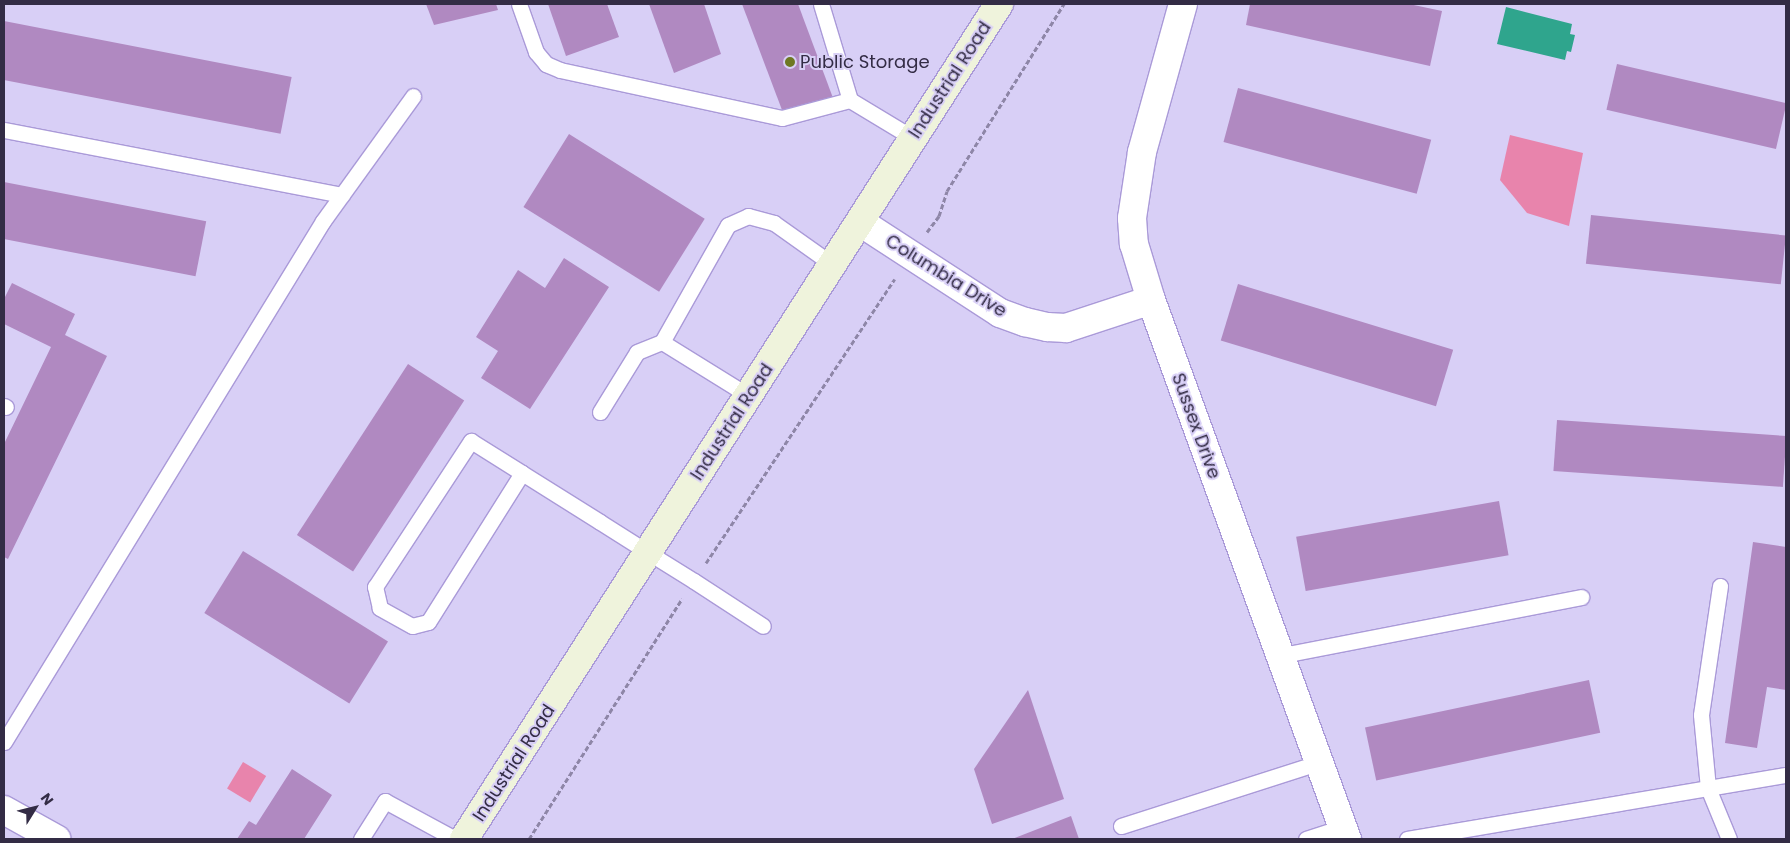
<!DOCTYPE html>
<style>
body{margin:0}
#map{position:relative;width:1790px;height:843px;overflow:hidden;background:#d8cff6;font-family:Poppins,sans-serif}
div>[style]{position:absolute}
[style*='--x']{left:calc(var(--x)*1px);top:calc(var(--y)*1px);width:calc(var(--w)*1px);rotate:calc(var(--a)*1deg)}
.green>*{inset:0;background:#e884ac;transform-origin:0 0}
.water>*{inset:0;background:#2fa58d}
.building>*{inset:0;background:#b089c1;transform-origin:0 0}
.path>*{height:3px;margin-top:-1.5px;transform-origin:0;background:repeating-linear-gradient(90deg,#8e86a7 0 5px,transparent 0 7.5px)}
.roads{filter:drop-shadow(1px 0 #aa9ad8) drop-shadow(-1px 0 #aa9ad8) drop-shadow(0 1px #aa9ad8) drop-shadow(0 -1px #aa9ad8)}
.lane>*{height:15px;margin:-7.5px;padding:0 7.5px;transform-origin:7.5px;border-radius:7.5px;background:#fff}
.street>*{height:28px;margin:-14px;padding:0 14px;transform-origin:14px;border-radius:14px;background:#fff}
.secondary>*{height:28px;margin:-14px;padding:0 14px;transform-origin:14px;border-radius:14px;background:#eff3dc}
.dots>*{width:14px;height:14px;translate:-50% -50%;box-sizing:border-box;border:2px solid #d8cff6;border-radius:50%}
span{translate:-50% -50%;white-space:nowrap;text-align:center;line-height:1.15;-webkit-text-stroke:4px #d8cff6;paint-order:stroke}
.poi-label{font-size:18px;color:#332c45}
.left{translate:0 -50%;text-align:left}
.street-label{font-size:18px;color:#332c45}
.frame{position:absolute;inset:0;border:5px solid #332c45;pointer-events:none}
.north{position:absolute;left:10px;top:783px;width:50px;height:50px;-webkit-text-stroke:4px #d8cff6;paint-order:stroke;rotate:54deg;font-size:14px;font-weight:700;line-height:20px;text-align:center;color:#332c45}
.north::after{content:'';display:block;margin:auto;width:18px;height:22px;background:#332c45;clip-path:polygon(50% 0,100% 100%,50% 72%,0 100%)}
</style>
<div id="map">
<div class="green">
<div style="clip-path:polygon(1510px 135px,1583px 153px,1569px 226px,1527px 213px,1500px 180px)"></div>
<div style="left:243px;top:762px;width:27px;height:31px;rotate:31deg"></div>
</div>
<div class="water">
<div style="clip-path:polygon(1506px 7px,1572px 24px,1570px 34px,1575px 35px,1571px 52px,1567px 51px,1565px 60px,1497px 44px)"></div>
</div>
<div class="building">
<div style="clip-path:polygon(426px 4px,496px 4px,498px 10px,434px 25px)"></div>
<div style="clip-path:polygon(548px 4px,607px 4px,619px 37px,566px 56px)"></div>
<div style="clip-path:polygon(649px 4px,704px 4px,721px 54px,674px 73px)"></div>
<div style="clip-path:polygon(742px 4px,798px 4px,833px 98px,782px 110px)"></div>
<div style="clip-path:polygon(1250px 4px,1409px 4px,1442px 11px,1430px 66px,1246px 25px)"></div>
<div style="left:4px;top:21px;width:293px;height:58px;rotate:11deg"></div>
<div style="left:1617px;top:64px;width:174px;height:47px;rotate:13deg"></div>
<div style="left:1238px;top:88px;width:200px;height:56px;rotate:15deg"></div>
<div style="left:569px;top:134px;width:160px;height:86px;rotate:32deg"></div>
<div style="left:4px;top:182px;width:206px;height:56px;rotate:11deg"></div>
<div style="left:1591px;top:215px;width:196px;height:49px;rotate:6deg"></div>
<div style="clip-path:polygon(564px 258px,609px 287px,530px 409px,481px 378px,498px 351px,476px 337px,518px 270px,545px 288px)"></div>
<div style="clip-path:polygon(12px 283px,75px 314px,65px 335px,107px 356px,8px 559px,4px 557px,4px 444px,51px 347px,4px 324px,4px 299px)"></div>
<div style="left:1238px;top:284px;width:225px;height:59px;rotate:17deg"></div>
<div style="left:408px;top:364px;width:67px;height:204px;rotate:33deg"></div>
<div style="left:1557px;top:420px;width:230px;height:51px;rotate:4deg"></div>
<div style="left:1499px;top:501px;width:55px;height:206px;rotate:80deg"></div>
<div style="clip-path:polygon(1753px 542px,1786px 547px,1786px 690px,1767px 687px,1757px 748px,1725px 743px)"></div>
<div style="left:243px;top:551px;width:171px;height:73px;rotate:32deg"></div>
<div style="left:1589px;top:680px;width:54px;height:229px;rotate:78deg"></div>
<div style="clip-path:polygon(1028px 690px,1064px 799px,992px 824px,974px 769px)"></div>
<div style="clip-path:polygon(292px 769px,332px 795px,304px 839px,237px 839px,249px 821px,256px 825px)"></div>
<div style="clip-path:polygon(1071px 816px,1079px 839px,1012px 839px)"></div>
</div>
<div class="path">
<div style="--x:927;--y:232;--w:20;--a:-53"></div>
<div style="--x:939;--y:216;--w:26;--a:-72"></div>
<div style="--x:947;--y:191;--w:221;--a:-58"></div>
<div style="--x:706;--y:563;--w:341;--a:-56.4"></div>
<div style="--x:529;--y:839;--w:285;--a:-57.5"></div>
</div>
<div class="roads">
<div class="lane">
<div style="--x:519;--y:4;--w:51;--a:70.5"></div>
<div style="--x:536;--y:52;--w:16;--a:50"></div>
<div style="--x:546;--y:64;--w:15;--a:23"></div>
<div style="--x:560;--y:70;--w:227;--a:12.2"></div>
<div style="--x:782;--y:118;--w:70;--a:-14.8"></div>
<div style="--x:821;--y:4;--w:100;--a:73.2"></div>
<div style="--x:850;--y:100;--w:74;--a:31.1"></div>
<div style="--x:4;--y:130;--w:344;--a:10.9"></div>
<div style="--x:662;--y:342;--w:134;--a:-60.6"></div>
<div style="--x:728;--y:225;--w:22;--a:-24"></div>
<div style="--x:748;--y:216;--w:27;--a:15"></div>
<div style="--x:774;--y:223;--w:72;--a:35.4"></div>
<div style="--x:4;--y:406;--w:2;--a:27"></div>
<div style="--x:600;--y:412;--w:70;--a:-58.3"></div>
<div style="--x:637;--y:352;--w:27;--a:-22"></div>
<div style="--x:662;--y:342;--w:102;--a:31.8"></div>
<div style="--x:522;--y:473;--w:176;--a:122.2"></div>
<div style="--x:428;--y:622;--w:16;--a:166"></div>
<div style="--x:412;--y:626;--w:37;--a:-151"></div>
<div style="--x:380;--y:608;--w:22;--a:-103"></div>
<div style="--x:375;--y:587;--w:175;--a:-56.7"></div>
<div style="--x:471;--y:441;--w:60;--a:32.1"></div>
<div style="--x:522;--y:473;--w:92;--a:32.1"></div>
<div style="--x:600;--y:522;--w:58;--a:32.3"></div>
<div style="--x:649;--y:553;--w:53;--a:31.9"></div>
<div style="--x:694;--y:581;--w:82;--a:33.1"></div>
<div style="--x:1720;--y:586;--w:130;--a:98.4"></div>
<div style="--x:1701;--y:715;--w:73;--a:84.5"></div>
<div style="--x:1708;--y:788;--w:55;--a:67.6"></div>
<div style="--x:1278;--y:656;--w:309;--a:-11"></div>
<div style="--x:4;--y:742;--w:611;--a:-58.52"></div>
<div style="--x:323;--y:221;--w:154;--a:-54.2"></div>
<div style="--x:1121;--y:826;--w:206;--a:-17.8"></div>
<div style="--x:361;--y:839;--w:45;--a:-57.7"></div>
<div style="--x:385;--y:801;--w:80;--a:28.5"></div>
<div style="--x:1306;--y:839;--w:38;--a:-18"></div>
<div style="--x:1407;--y:839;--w:384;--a:-9.6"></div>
</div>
<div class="street">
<div style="--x:1183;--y:4;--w:154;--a:105.5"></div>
<div style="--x:1142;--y:152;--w:67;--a:98.6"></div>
<div style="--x:1132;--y:218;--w:26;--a:86"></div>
<div style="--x:1134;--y:244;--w:59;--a:73.1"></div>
<div style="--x:1151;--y:300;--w:574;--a:70.02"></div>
<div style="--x:860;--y:222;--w:167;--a:33"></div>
<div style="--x:1000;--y:313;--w:27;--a:20"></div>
<div style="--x:1025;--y:322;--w:23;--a:13"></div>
<div style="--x:1047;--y:327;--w:19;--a:3"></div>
<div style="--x:1066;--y:328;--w:89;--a:-18.2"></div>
<div style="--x:4;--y:810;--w:60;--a:29.1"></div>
</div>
<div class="secondary">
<div style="--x:464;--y:839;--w:992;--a:-57.35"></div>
</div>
</div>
<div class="dots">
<div style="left:790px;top:62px;background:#6e7823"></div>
</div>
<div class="poi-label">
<span class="left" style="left:800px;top:62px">Public Storage</span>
</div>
<div class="street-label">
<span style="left:950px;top:80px;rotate:-57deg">Industrial Road</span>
<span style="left:946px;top:276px;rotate:32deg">Columbia Drive</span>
<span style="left:732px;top:422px;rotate:-57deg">Industrial Road</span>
<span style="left:1196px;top:426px;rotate:70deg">Sussex Drive</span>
<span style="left:514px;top:763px;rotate:-57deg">Industrial Road</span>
</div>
<div class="frame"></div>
<div class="north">N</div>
</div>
